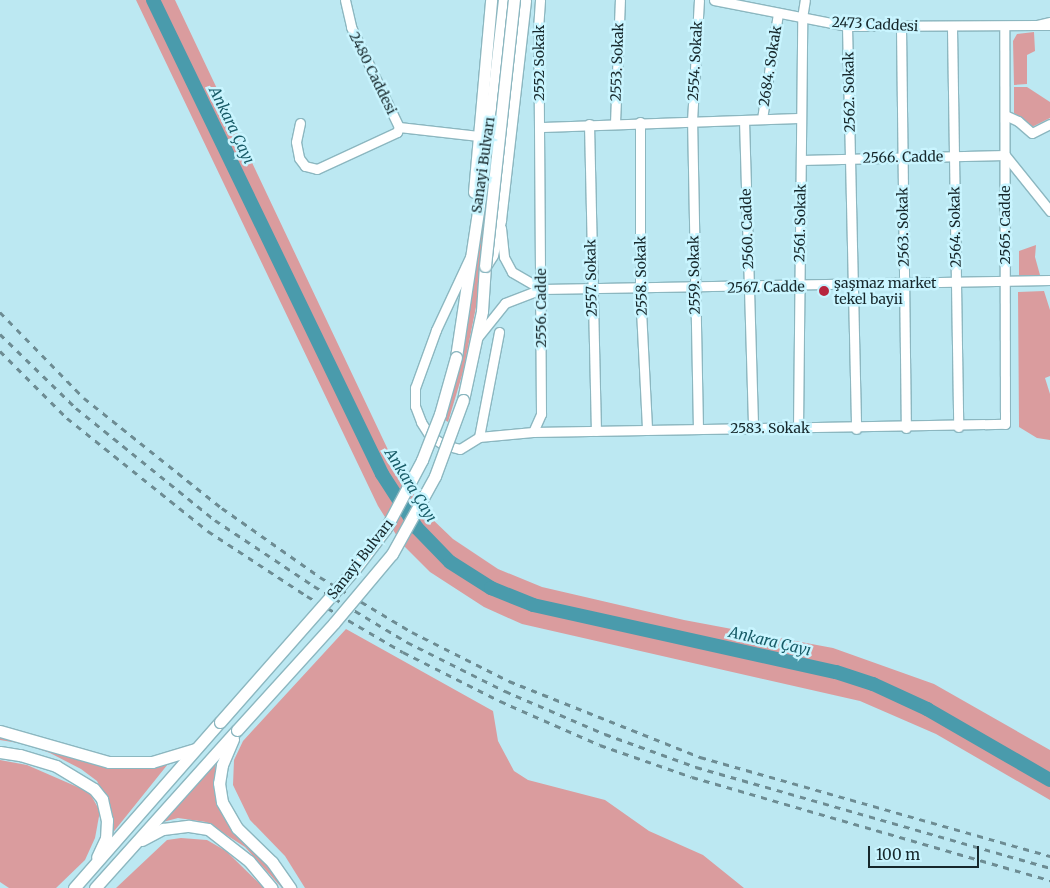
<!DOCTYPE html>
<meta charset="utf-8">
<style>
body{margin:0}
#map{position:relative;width:1050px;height:888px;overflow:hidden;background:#bce8f2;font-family:Merriweather,serif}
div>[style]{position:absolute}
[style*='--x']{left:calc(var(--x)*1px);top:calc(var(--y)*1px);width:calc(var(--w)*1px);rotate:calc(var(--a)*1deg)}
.green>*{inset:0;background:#da9c9e}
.river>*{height:14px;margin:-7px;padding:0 7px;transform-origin:7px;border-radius:7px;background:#4a9bac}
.roads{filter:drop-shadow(1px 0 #8cb7c0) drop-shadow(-1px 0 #8cb7c0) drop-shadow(0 1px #8cb7c0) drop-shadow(0 -1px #8cb7c0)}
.minor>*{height:9px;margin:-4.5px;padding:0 4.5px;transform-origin:4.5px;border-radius:4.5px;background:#fff}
.major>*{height:11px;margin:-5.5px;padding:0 5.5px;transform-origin:5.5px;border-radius:5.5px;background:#fff}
.rail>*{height:2.5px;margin-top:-1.25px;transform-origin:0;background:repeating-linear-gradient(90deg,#6d8c93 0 6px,transparent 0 12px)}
.bridges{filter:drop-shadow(1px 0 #8cb7c0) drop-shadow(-1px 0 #8cb7c0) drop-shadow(0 1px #8cb7c0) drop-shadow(0 -1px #8cb7c0)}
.major-bridge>*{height:11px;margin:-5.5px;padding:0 5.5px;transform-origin:5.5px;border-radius:5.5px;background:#fff}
.dots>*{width:14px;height:14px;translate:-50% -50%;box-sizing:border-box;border:2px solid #c9f5ff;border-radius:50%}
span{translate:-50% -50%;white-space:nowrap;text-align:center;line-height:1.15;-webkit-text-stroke:5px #c9f5ff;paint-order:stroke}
.street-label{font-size:14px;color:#16272b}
.poi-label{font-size:14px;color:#16272b}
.left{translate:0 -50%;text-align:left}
.water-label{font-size:15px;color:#175b67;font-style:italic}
.scale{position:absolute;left:868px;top:846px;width:111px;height:22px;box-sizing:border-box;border:2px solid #16272b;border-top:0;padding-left:6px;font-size:15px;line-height:18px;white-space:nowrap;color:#16272b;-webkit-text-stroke:4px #c9f5ff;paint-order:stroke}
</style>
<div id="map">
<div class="green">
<div style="clip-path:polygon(136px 0,175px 0,399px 473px,429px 516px,453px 539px,498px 569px,542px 587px,684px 620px,833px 648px,934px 684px,1050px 750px,1050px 800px,936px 734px,860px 701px,522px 624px,484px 607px,430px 572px,402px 544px,378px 506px)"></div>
<div style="clip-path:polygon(497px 0,507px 0,477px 302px,463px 372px,448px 422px,445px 420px,471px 300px,494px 60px)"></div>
<div style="clip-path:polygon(1034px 32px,1035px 51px,1027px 55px,1027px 84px,1014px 85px,1013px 41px,1017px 34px)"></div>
<div style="clip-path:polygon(1014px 87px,1027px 87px,1050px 102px,1050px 118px,1032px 127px,1014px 113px)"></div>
<div style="clip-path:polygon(1036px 245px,1035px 257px,1040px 275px,1019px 276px,1019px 251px)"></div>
<div style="clip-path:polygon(1044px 291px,1050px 310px,1050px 376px,1045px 378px,1050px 394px,1050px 440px,1037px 438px,1019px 427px,1018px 292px)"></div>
<div style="clip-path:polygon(346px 629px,493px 711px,498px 741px,514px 771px,528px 780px,605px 800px,649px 831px,703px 855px,744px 888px,305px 888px,285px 856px,250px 820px,233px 785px,234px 760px,243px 741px)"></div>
<div style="clip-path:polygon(0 736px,53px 748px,106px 768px,168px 764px,111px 835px,111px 810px,97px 781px,81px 769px,50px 753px,24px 744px,0 740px)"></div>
<div style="clip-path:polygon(217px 758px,215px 770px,220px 804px,289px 888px,282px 888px,245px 847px,206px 822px,178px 818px,159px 823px)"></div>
<div style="clip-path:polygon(0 760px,27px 765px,89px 792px,100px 811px,95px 838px,85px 860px,56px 888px,9px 888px,0 882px)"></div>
<div style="clip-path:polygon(181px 838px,207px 840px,226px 851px,264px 888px,116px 888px,167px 840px)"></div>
</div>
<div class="river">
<div style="--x:153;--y:0;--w:526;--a:64.21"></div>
<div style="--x:382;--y:474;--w:64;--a:57.1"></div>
<div style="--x:417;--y:528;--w:47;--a:45.9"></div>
<div style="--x:450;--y:562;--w:49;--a:32.4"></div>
<div style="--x:491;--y:588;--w:45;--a:22"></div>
<div style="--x:533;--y:605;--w:310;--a:12.5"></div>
<div style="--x:836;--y:672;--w:39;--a:18"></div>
<div style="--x:873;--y:684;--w:60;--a:24.8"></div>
<div style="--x:927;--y:709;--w:142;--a:30"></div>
</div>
<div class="roads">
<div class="minor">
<div style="--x:345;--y:0;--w:28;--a:77"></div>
<div style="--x:351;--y:27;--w:111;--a:64.4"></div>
<div style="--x:399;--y:127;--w:80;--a:6.5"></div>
<div style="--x:714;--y:0;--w:136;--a:11.1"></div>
<div style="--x:847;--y:26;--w:190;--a:-0.3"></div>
<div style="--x:1050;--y:22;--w:13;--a:167"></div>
<div style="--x:1037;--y:25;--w:13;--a:0"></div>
<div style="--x:847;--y:26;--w:403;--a:88.7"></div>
<div style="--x:901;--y:27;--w:401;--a:89.3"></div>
<div style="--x:952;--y:28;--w:399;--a:89.1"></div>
<div style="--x:1005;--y:115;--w:14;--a:25"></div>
<div style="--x:1018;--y:121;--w:18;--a:41"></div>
<div style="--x:1032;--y:133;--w:20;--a:-27"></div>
<div style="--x:762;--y:119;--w:107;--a:-81.4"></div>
<div style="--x:744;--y:120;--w:308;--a:88.3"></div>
<div style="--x:640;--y:122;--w:168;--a:90"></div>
<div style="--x:640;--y:290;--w:140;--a:87.1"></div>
<div style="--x:300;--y:123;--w:19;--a:102"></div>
<div style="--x:296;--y:142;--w:16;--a:79"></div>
<div style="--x:299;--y:158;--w:10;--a:53"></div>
<div style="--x:305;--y:166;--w:12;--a:14"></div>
<div style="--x:317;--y:169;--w:88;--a:-24.8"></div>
<div style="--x:397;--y:132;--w:5;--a:-68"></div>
<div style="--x:615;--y:123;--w:123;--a:-87.7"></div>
<div style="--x:589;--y:124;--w:307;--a:88.7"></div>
<div style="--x:540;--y:127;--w:261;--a:-2"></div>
<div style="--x:801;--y:160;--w:204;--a:-1.4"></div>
<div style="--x:1005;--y:155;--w:72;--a:51.2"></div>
<div style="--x:501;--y:228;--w:29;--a:84"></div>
<div style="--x:504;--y:257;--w:17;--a:62"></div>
<div style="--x:512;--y:272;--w:34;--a:30"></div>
<div style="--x:542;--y:289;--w:508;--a:-1.01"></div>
<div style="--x:470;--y:257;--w:81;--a:115"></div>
<div style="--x:436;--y:330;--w:62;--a:109.9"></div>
<div style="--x:415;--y:388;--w:18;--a:90"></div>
<div style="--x:415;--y:406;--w:17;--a:69"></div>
<div style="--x:421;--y:422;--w:15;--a:58"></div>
<div style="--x:429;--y:435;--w:18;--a:34"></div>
<div style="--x:444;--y:445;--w:16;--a:14"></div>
<div style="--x:460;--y:449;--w:22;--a:-32"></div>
<div style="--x:479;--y:437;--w:107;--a:-79.2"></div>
<div style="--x:477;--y:338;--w:45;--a:-51.3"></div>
<div style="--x:505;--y:303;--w:39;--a:-21"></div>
<div style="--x:798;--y:428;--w:410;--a:-89.4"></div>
<div style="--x:802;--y:18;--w:18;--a:-81"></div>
<div style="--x:698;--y:429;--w:308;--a:-91.1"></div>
<div style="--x:692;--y:121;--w:121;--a:-86.7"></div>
<div style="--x:533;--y:432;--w:472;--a:-1"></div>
<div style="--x:1005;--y:424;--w:397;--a:-90.1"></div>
<div style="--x:479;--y:437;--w:54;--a:-5.3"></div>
<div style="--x:533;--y:432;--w:20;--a:-66"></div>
<div style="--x:541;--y:414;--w:385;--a:-90.4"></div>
<div style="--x:538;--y:29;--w:29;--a:-86"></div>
</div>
<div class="major">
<div style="--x:474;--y:192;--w:193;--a:-84.9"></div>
<div style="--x:456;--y:357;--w:193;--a:-81.4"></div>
<div style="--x:485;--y:166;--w:167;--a:-83.5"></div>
<div style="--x:463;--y:400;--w:91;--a:-77.9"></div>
<div style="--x:482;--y:311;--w:45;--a:-86.2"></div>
<div style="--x:485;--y:266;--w:13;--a:-58"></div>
<div style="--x:492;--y:255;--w:36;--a:-77"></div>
<div style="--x:500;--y:220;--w:221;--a:-83.5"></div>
<div style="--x:0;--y:731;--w:113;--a:15.9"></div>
<div style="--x:109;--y:762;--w:43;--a:0"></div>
<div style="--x:152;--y:762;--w:45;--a:-16.8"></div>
<div style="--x:233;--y:739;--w:28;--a:113"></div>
<div style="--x:222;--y:765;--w:18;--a:99"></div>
<div style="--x:219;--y:783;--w:19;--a:81"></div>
<div style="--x:222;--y:802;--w:30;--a:60"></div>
<div style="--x:237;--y:828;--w:49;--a:44.2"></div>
<div style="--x:272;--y:862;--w:32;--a:55"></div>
<div style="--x:0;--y:752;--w:20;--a:9"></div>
<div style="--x:20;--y:755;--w:38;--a:17"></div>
<div style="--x:56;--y:766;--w:44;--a:31.2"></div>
<div style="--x:94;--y:789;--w:13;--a:51"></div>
<div style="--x:102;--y:799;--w:22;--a:77"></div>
<div style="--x:107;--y:820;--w:18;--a:93"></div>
<div style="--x:106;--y:838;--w:21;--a:115"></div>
<div style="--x:142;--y:840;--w:24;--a:-28"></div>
<div style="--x:163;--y:829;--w:26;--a:-7"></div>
<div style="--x:189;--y:826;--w:19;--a:9"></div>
<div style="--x:208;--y:829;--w:52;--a:38"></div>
<div style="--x:249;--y:861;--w:35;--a:50"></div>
<div style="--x:74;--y:888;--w:221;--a:-48.7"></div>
<div style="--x:95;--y:888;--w:212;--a:-48.1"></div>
</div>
</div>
<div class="rail">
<div style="--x:0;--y:312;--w:120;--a:45.7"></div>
<div style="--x:84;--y:398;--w:176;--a:38.6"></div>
<div style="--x:222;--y:508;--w:120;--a:35.1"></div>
<div style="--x:320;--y:577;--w:107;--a:30.9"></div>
<div style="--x:412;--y:632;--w:109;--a:26.8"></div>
<div style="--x:509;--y:681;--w:206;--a:21.7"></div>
<div style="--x:700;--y:757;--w:364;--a:15.8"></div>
<div style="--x:0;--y:334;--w:106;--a:44.2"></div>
<div style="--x:76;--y:408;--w:179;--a:38.9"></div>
<div style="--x:215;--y:520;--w:119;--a:33.7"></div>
<div style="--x:314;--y:586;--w:109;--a:31.1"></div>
<div style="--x:407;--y:642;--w:110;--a:26.6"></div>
<div style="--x:505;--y:691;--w:109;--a:23.3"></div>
<div style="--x:605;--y:734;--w:97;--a:19.9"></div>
<div style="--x:696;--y:767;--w:368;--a:15.9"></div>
<div style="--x:0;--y:351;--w:95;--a:45"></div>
<div style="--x:67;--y:418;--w:181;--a:38.7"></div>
<div style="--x:208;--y:531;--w:118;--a:33.3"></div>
<div style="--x:307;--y:596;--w:111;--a:30.3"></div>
<div style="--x:403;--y:652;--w:109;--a:26.8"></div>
<div style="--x:500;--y:701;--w:109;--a:23.7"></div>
<div style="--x:600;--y:745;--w:97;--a:19.2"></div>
<div style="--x:692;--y:777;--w:373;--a:16.1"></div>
</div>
<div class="bridges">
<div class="major-bridge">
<div style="--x:485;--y:266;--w:268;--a:-83.8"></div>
<div style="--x:220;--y:722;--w:204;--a:-48.6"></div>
<div style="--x:355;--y:569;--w:51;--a:-52.9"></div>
<div style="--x:386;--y:528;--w:77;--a:-62.1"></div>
<div style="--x:422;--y:460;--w:49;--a:-68.6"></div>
<div style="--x:440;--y:414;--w:59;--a:-74.3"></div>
<div style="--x:237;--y:730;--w:144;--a:-47.8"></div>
<div style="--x:334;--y:623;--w:90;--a:-50"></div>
<div style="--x:392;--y:554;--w:89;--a:-61.1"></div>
<div style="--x:435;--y:476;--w:81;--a:-69.8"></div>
</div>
</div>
<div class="dots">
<div style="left:824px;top:291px;background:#b7263f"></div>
</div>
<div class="street-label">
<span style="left:875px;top:24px;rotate:3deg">2473 Caddesi</span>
<span style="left:695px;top:61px;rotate:-87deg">2554. Sokak</span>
<span style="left:617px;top:62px;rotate:-88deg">2553. Sokak</span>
<span style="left:539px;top:63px;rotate:-90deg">2552 Sokak</span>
<span style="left:770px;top:66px;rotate:-81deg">2684. Sokak</span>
<span style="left:373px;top:73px;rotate:64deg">2480 Caddesi</span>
<span style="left:849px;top:92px;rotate:-91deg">2562. Sokak</span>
<span style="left:903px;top:157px;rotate:-1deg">2566. Cadde</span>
<span style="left:483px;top:165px;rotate:-82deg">Sanayi Bulvarı</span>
<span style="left:800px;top:223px;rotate:-89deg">2561. Sokak</span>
<span style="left:1005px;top:225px;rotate:-90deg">2565. Cadde</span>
<span style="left:903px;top:227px;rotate:-91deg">2563. Sokak</span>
<span style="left:955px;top:227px;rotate:-91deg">2564. Sokak</span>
<span style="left:747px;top:229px;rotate:-92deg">2560. Cadde</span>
<span style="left:694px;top:275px;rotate:-91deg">2559. Sokak</span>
<span style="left:641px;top:276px;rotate:-91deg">2558. Sokak</span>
<span style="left:591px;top:278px;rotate:-91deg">2557. Sokak</span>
<span style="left:766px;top:287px;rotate:-1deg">2567. Cadde</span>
<span style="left:541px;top:308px;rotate:-90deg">2556. Cadde</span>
<span style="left:770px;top:428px">2583. Sokak</span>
<span style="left:360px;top:559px;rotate:-52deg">Sanayi Bulvarı</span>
</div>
<div class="poi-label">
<span class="left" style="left:834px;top:291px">şaşmaz market<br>tekel bayii</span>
</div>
<div class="water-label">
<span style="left:232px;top:125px;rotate:64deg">Ankara Çayı</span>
<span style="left:411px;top:485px;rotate:58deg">Ankara Çayı</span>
<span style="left:770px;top:641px;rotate:13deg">Ankara Çayı</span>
</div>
<div class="scale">100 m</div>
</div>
